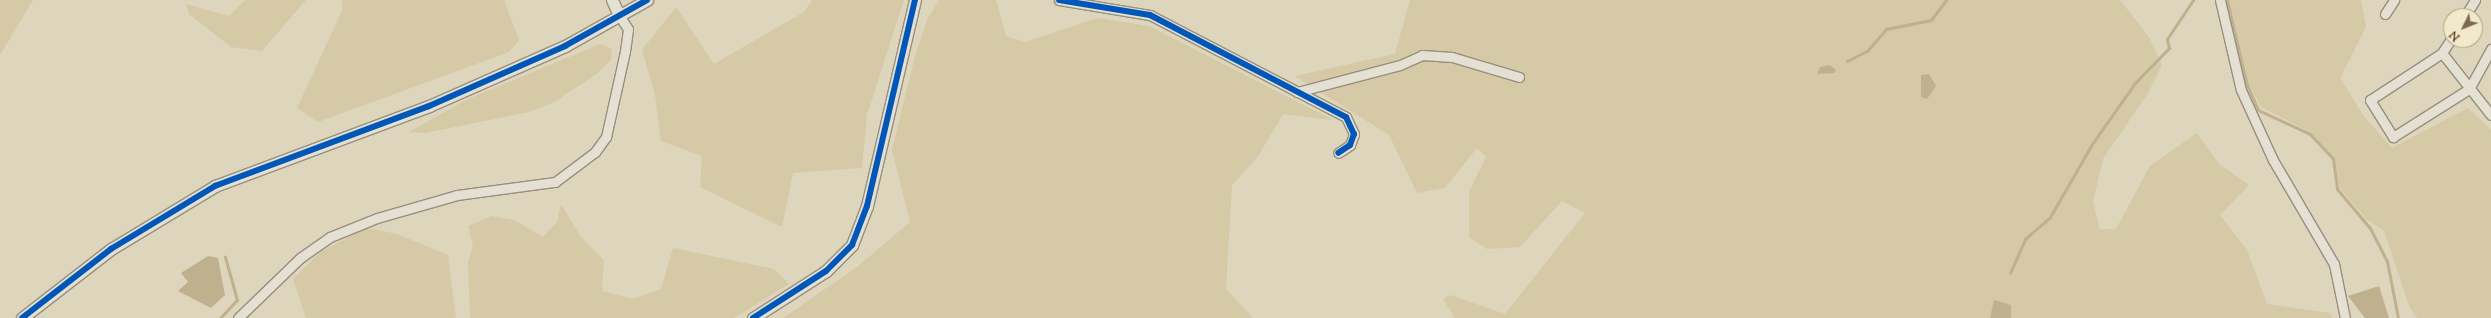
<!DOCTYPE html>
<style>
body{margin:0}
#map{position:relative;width:2491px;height:318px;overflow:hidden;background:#ddd5bc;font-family:"Sorts Mill Goudy",serif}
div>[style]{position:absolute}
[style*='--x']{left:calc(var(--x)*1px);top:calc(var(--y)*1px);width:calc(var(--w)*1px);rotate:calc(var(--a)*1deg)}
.green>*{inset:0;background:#d5c9a6}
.water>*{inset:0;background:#bfb18e}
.stream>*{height:3px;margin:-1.5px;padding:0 1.5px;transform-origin:1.5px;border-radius:1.5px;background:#bfb18e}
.roads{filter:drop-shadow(1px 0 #978f7e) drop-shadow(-1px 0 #978f7e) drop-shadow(0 1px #978f7e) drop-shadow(0 -1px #978f7e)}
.minor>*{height:9px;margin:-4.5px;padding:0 4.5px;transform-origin:4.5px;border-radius:4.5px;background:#e4e0d3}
.tertiary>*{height:11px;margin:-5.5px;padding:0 5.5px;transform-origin:5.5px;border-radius:5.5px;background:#e4e0d3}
.cycleway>*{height:6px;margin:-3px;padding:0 3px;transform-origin:3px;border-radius:3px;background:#0057b8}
span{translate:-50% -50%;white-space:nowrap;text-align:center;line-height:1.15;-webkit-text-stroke:4px #f2e9ca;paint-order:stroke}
.north{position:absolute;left:2443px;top:8px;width:40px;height:40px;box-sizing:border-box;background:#f2e9ca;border:1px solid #ac9e82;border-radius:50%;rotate:227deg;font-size:11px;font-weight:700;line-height:16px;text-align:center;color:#442d16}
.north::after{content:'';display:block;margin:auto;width:14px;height:18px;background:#7a6850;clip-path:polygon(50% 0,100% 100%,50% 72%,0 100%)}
</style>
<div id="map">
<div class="green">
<div style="clip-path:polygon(0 0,33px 0,0 55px)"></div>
<div style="clip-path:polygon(245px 0,306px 0,262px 51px,231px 47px,189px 14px,186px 4px,229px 16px)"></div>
<div style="clip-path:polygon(342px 0,504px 0,519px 40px,509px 52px,318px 122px,297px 108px,342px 11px)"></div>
<div style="clip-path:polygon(812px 0,904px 0,867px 115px,862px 168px,793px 173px,782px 227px,700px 187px,702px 156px,661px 141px,655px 95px,642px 50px,676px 7px,714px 64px,804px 12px)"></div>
<div style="clip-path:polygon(939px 0,996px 0,1006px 36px,1025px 42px,1097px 18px,1149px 26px,1333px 120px,1283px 114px,1257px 158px,1232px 185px,1226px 289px,1253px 318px,783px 318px,857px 267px,910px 222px,892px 150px,915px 56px,928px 18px)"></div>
<div style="clip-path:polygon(1410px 0,2120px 0,2149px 37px,2162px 65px,2148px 93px,2103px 159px,2093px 202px,2100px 229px,2116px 229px,2150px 166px,2197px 133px,2219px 164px,2249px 185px,2220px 215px,2247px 250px,2267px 304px,2330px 313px,2332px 318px,1455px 318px,1443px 299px,1450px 295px,1505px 314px,1585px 213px,1562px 201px,1520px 247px,1487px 249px,1469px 237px,1469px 192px,1486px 157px,1477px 148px,1445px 188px,1417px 193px,1389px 135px,1295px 76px,1395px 54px)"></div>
<div style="clip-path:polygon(2229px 0,2361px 0,2366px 27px,2340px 78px,2363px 115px,2392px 148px,2468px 108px,2491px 130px,2491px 318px,2417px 318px,2410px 308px,2384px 231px,2366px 219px,2340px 188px,2335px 160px,2312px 133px,2261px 107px,2249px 85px)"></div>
<div style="clip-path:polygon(600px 44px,612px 49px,611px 60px,598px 73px,554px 102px,529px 112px,425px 133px,409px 132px,466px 100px)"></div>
<div style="clip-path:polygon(561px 204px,580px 236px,604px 260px,602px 291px,633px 299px,661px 289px,673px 248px,774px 269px,789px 284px,734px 318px,470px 318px,468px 263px,473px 245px,468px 226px,492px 216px,514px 220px,543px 237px,557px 222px)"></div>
<div style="clip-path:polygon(367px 228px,397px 234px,448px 255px,456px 318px,306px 318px,293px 279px,322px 251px)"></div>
</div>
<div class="water">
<div style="clip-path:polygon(1830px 65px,1836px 70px,1834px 73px,1817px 74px,1820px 67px)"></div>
<div style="clip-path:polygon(1929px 74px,1936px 86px,1927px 99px,1921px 97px,1921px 75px)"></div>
<div style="clip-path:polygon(208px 256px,218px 258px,225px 295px,211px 308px,178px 291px,188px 282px,181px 273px)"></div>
<div style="clip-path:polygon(2379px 286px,2389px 318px,2365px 318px,2348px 296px)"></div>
<div style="clip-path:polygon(1994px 300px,2011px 305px,2011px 318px,1990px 318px)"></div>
</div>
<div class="stream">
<div style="--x:2227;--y:0;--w:87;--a:76.8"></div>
<div style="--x:2247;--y:85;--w:27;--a:66"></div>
<div style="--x:2258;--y:110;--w:57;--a:24.8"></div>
<div style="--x:2310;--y:134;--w:34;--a:47"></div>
<div style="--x:2333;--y:159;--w:30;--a:82"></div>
<div style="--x:2337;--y:189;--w:51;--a:49.8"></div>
<div style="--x:2370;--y:228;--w:37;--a:63"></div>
<div style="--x:2387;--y:261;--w:58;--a:79.1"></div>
<div style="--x:1847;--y:61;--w:22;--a:-27"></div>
<div style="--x:1867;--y:51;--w:29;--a:-49"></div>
<div style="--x:1886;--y:29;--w:46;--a:-11.3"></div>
<div style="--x:1931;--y:20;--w:25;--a:-53"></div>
<div style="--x:2010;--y:273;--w:37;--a:-66"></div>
<div style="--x:2025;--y:239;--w:33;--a:-41"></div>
<div style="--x:2050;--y:217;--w:84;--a:-60.1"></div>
<div style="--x:2092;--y:144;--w:75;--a:-54.8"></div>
<div style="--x:2135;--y:83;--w:49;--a:-45.8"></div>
<div style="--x:2169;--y:48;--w:9;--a:-103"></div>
<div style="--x:2167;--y:39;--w:47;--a:-56.3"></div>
<div style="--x:220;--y:318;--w:25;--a:-47"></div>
<div style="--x:237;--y:300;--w:45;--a:-105.6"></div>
</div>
<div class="roads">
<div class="minor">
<div style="--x:1059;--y:0;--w:92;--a:9.4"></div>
<div style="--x:1150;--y:15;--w:221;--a:27.5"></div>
<div style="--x:1346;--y:117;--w:19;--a:65"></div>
<div style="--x:1354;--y:134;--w:12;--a:110"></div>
<div style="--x:1350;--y:145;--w:14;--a:146"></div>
<div style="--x:2220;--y:0;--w:92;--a:76.9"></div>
<div style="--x:2241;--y:90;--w:77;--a:65.4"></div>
<div style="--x:2273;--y:160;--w:121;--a:59.6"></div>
<div style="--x:2334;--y:264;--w:55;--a:78.5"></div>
<div style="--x:2385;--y:14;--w:17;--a:-57"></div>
<div style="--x:2465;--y:16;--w:19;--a:-58"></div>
<div style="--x:2451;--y:39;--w:17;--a:123"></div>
<div style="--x:2442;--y:53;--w:86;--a:146.9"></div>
<div style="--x:2370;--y:100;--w:44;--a:58.1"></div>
<div style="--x:2393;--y:137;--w:90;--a:-32.3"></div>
<div style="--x:2469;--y:89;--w:46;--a:-61.2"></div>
<div style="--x:2442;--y:53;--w:79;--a:51.7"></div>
<div style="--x:1297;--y:92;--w:106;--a:-14.7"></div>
<div style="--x:1400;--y:65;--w:24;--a:-24"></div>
<div style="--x:1422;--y:55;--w:30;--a:4"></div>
<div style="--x:1452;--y:57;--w:70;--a:16.6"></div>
<div style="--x:238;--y:318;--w:86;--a:-44.1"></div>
<div style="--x:300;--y:258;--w:37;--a:-35"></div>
<div style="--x:330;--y:237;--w:51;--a:-22"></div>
<div style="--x:377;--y:218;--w:83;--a:-16"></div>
<div style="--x:457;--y:195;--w:99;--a:-7.6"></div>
<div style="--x:555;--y:182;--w:50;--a:-36.9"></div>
<div style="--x:595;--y:152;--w:19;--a:-54"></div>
<div style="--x:606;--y:137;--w:88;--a:-77.5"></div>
<div style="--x:625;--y:51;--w:22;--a:-82"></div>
<div style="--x:628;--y:29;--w:17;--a:-123"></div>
</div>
<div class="tertiary">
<div style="--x:612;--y:0;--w:17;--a:65"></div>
<div style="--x:22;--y:318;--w:113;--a:-37.8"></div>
<div style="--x:111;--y:249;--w:122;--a:-31.2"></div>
<div style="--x:215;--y:186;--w:228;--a:-20.5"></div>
<div style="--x:429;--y:106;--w:149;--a:-23.8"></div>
<div style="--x:565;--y:46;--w:94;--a:-29.3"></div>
<div style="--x:753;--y:318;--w:87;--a:-32.8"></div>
<div style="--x:826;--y:271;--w:37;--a:-45"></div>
<div style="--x:852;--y:245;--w:42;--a:-69"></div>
<div style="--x:867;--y:206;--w:212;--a:-76.9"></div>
</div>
</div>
<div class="cycleway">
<div style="--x:1059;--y:0;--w:92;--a:9.4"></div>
<div style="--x:1150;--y:15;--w:221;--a:27.5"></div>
<div style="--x:1346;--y:117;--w:19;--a:65"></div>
<div style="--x:1354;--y:134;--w:12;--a:110"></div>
<div style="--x:1350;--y:145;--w:14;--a:146"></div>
<div style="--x:22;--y:318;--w:113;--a:-37.8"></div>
<div style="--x:111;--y:249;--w:122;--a:-31.2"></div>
<div style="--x:215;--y:186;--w:228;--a:-20.5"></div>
<div style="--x:429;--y:106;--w:149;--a:-23.8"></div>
<div style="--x:565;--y:46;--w:94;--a:-29.3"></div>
<div style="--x:753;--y:318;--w:87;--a:-32.8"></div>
<div style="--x:826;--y:271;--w:37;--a:-45"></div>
<div style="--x:852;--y:245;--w:42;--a:-69"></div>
<div style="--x:867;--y:206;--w:212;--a:-76.9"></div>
</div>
<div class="north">N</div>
</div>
